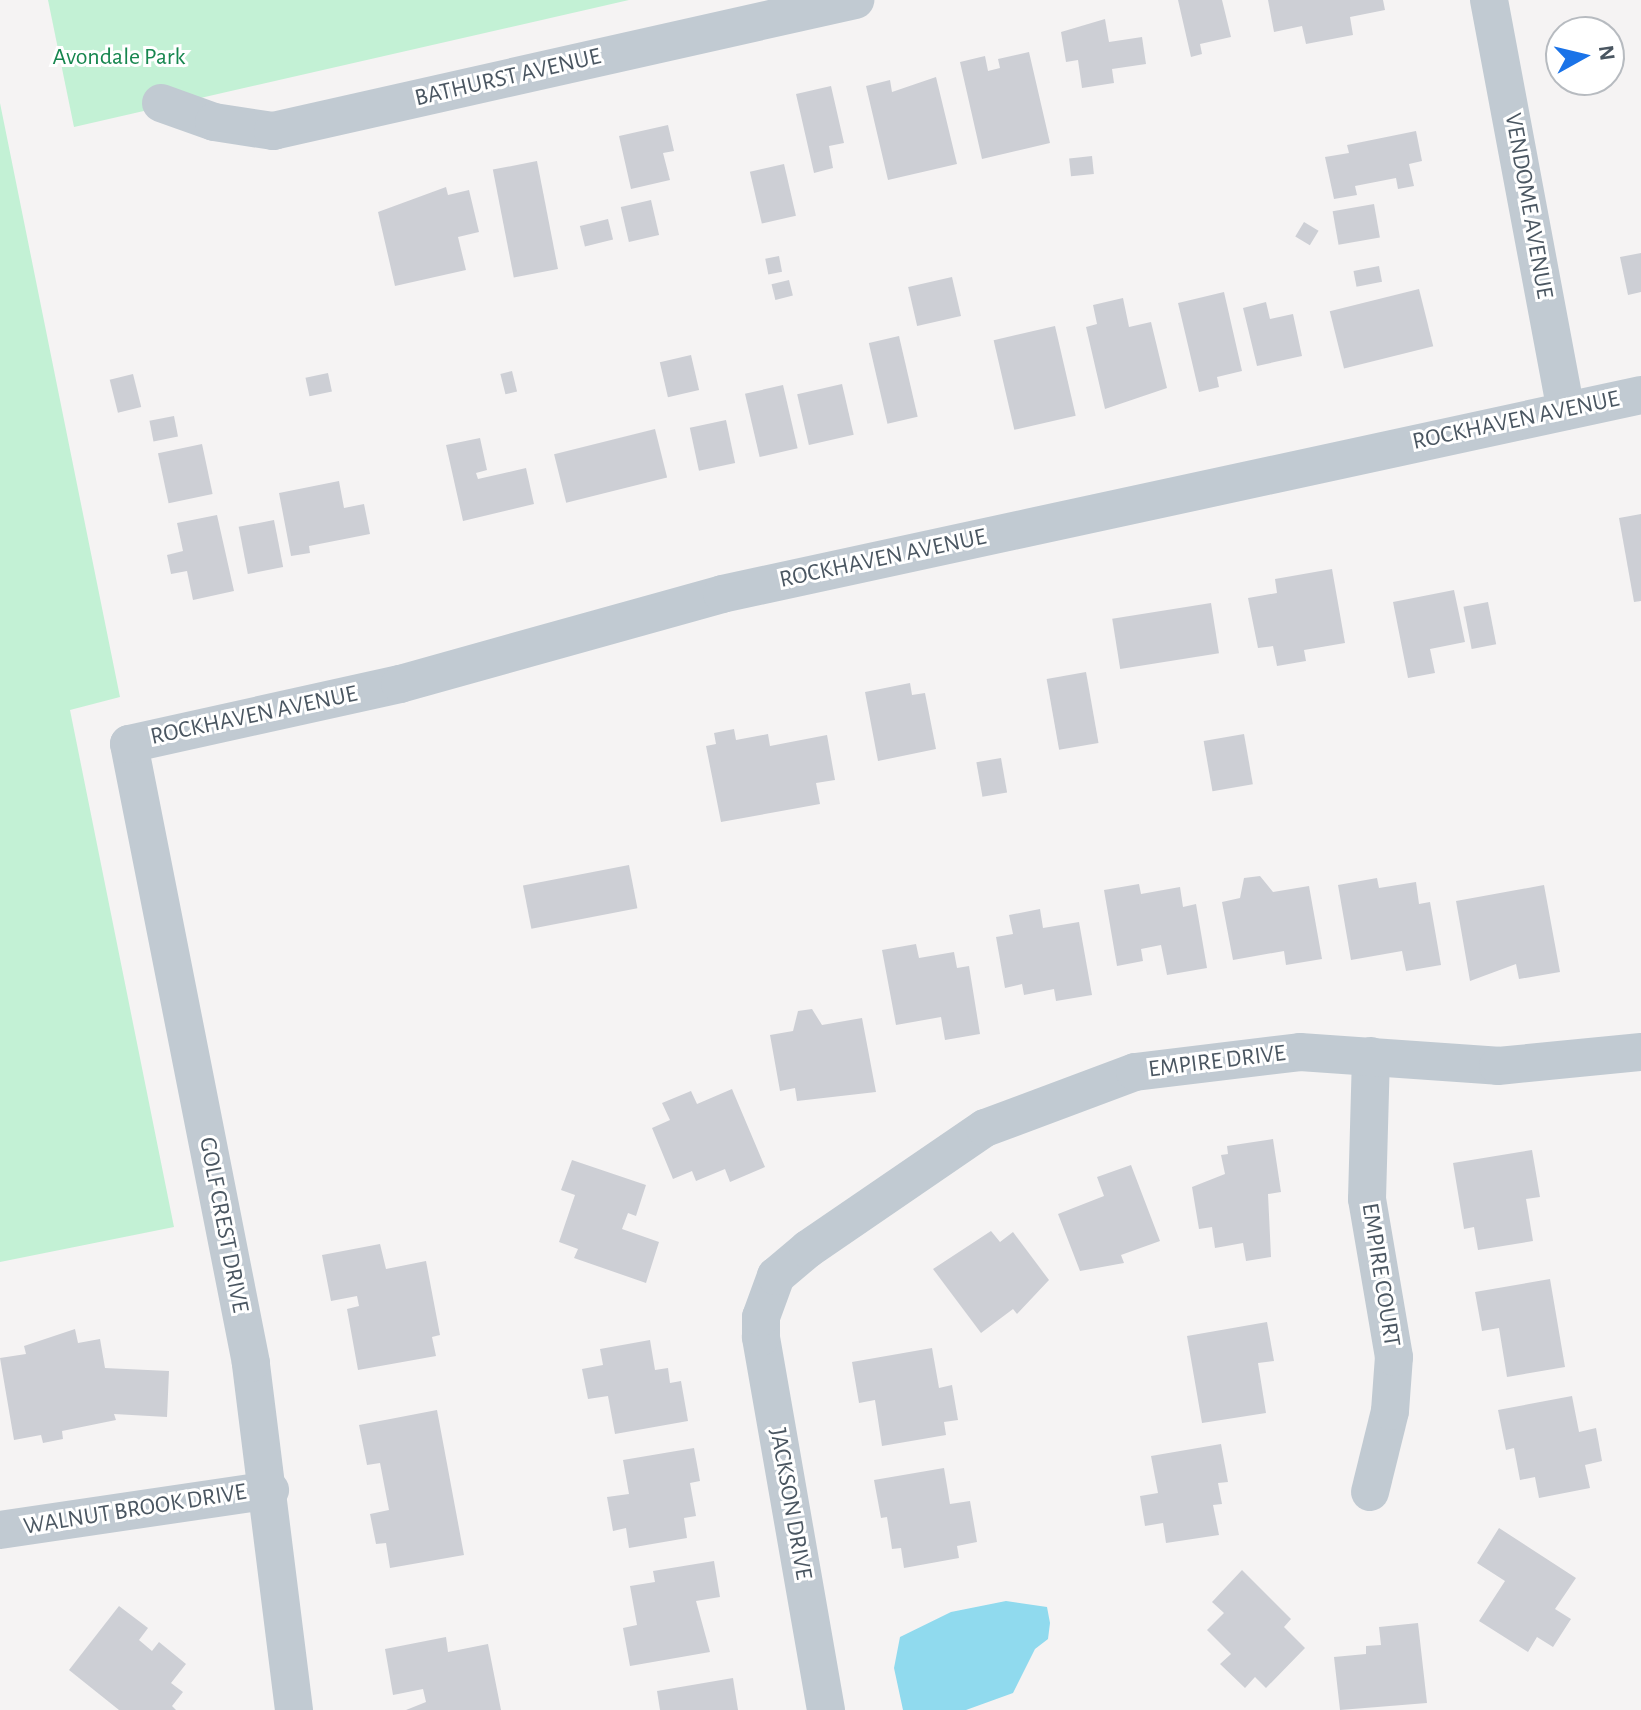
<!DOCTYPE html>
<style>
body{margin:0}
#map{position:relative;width:1641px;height:1710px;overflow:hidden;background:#f5f3f3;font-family:"Alegreya Sans",sans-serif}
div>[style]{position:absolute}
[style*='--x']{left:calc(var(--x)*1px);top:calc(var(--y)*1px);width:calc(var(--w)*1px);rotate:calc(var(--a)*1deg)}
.green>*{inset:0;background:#c3f1d5}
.water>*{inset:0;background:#90daee}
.building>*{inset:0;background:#cdcfd5;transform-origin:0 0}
.minor>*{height:38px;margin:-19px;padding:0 19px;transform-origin:19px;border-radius:19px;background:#c1cad2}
span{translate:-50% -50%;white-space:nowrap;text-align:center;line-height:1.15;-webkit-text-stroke:6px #fff;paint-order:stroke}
.park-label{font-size:24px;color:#17864f}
.street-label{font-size:24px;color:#4a5661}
.north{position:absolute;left:1545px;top:16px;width:80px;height:80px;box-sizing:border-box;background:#fff;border:2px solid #b7bbc0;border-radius:50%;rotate:82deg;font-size:22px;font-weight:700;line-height:32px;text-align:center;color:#4a5661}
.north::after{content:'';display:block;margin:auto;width:28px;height:36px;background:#1a73e8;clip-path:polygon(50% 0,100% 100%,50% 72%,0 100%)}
</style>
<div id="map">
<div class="green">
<div style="clip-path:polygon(48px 0,629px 0,74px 127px)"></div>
<div style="clip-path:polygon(0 103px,120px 697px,70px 710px,174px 1227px,0 1262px)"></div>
</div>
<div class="water">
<div style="clip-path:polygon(1006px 1601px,1047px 1607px,1050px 1623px,1048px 1639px,1035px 1649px,1013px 1693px,966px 1710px,903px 1710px,894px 1668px,900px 1637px,951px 1612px)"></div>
</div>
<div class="building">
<div style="clip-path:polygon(1178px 0,1222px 0,1231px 37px,1200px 44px,1202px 54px,1191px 57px)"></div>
<div style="clip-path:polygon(1268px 0,1383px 0,1385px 10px,1350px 17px,1353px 35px,1306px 44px,1302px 26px,1274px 32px)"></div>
<div style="clip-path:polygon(1105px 19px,1109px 42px,1142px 37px,1146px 64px,1112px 69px,1114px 83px,1082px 88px,1078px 60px,1066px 62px,1061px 32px)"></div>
<div style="clip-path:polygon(1029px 52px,1050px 143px,982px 159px,960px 62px,985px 56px,988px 71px,1000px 68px,998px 59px)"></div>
<div style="clip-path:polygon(936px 77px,957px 164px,888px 180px,866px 86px,890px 80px,892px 92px)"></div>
<div style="clip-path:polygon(831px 86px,844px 143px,829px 146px,833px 168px,814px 173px,796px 94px)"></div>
<div style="clip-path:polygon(668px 125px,674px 151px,663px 153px,670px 180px,631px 189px,619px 136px)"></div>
<div style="clip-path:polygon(1416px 131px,1422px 161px,1409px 164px,1414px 186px,1398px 189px,1396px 178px,1355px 186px,1357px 195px,1334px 199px,1325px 157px,1349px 153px,1347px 145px)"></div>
<div style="left:1092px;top:156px;width:18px;height:23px;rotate:84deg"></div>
<div style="left:537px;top:161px;width:110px;height:45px;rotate:79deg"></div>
<div style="left:784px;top:164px;width:53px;height:35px;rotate:77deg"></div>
<div style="clip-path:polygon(446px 187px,448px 195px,469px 190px,479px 232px,458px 237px,466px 270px,395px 286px,378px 212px)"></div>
<div style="left:651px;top:200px;width:36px;height:31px;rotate:77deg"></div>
<div style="left:1374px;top:204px;width:34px;height:42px;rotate:80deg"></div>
<div style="left:608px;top:219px;width:21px;height:29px;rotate:76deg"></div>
<div style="left:1304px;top:222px;width:17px;height:17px;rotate:31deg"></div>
<div style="clip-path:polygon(1641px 253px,1641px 292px,1628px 295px,1620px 257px)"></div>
<div style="left:779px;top:256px;width:16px;height:14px;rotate:79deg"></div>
<div style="left:1379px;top:266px;width:16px;height:26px;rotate:79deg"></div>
<div style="left:952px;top:277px;width:40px;height:45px;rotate:77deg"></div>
<div style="left:789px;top:280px;width:16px;height:18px;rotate:76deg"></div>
<div style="left:1419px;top:289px;width:59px;height:92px;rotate:76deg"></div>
<div style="clip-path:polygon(1224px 292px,1242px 371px,1217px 377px,1219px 387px,1199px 392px,1178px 303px)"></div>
<div style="clip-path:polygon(1123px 298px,1129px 327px,1151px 322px,1167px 388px,1105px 409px,1086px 327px,1097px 324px,1093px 305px)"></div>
<div style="clip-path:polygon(1266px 302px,1270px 319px,1293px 314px,1302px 356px,1257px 366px,1243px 308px)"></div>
<div style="left:1055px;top:326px;width:92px;height:63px;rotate:77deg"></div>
<div style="left:899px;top:336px;width:83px;height:31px;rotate:77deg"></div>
<div style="left:691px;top:355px;width:36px;height:32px;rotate:77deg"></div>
<div style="left:512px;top:371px;width:21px;height:12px;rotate:76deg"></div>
<div style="left:328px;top:373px;width:19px;height:23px;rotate:78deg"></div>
<div style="left:133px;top:374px;width:34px;height:24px;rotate:76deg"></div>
<div style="left:842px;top:384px;width:52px;height:46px;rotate:77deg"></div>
<div style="left:783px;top:385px;width:65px;height:39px;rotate:77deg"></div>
<div style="left:174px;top:416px;width:21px;height:25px;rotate:79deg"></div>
<div style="left:726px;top:420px;width:44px;height:37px;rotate:78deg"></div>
<div style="left:655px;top:429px;width:50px;height:104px;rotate:76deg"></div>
<div style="clip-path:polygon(480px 438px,487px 470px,476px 473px,478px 479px,526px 468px,534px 504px,463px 521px,446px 445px)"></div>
<div style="left:202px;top:444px;width:51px;height:45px;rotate:78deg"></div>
<div style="clip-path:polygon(339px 481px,344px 508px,364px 504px,370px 534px,309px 546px,310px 553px,291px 556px,279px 493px)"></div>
<div style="clip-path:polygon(1641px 514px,1641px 601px,1634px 602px,1619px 518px)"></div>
<div style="clip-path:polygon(217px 515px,234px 591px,193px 600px,187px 571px,171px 574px,167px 555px,183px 551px,177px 523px)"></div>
<div style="left:274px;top:520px;width:48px;height:36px;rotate:79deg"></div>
<div style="clip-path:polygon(1332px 569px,1345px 643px,1304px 650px,1306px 661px,1277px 666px,1273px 646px,1258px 648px,1248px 598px,1277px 593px,1275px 579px)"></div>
<div style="clip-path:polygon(1454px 590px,1465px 642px,1430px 649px,1435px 673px,1408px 678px,1393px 602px)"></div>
<div style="left:1488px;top:602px;width:43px;height:25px;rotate:79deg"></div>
<div style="left:1211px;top:603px;width:51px;height:100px;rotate:81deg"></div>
<div style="left:1086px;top:672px;width:72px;height:40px;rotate:80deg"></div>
<div style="clip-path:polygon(910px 683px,912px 695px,925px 693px,936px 749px,878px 761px,865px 692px)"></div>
<div style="clip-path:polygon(734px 729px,736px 740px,768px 734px,770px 746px,827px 735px,835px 780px,816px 783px,820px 804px,721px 822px,706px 746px,716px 744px,714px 733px)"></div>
<div style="left:1244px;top:734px;width:51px;height:41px;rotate:80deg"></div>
<div style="left:1001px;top:758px;width:35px;height:25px;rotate:80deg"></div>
<div style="left:629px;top:865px;width:44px;height:108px;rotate:79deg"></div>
<div style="clip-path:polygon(1260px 876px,1273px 892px,1309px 886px,1322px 959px,1286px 965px,1284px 951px,1233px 960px,1222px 902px,1240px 898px,1244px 878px)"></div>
<div style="clip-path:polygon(1377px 878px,1379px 888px,1416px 882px,1419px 904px,1430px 902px,1441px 965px,1406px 971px,1402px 951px,1351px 960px,1338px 885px)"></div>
<div style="clip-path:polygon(1139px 884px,1141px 894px,1180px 887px,1183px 907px,1196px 904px,1207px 968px,1167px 975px,1161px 945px,1141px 949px,1143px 961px,1117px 966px,1104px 890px)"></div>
<div style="clip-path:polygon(1544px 885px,1560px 972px,1519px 979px,1516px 964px,1470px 981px,1456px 901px)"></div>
<div style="clip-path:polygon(1040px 909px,1043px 928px,1079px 922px,1092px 995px,1056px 1001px,1054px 989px,1024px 995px,1022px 984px,1005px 988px,996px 937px,1013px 934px,1009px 915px)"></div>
<div style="clip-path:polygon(916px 944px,919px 958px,954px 952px,957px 968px,969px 966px,980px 1034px,945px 1040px,941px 1017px,896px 1025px,882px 950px)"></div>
<div style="clip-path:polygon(812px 1009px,822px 1025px,862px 1018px,876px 1092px,797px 1101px,795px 1088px,780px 1091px,770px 1035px,793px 1031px,798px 1011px)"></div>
<div style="clip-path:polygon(732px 1089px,765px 1167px,730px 1182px,725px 1169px,696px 1181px,692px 1171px,673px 1179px,652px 1128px,670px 1120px,662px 1103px,691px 1091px,697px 1104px)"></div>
<div style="clip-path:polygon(1273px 1139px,1281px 1192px,1268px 1194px,1271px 1257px,1246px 1261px,1243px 1243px,1215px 1248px,1212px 1227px,1199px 1229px,1192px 1187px,1225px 1174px,1221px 1155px,1228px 1154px,1227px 1146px)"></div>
<div style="clip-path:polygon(1532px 1150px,1540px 1197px,1526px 1199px,1533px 1241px,1478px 1250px,1474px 1227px,1464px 1229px,1453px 1163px)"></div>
<div style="clip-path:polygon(572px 1160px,646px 1185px,636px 1216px,628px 1213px,622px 1229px,659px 1242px,646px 1283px,574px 1258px,578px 1249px,559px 1242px,575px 1195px,561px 1190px)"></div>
<div style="clip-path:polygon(1131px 1165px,1160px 1241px,1121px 1255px,1124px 1263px,1080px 1271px,1058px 1214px,1104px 1196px,1097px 1177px)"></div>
<div style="clip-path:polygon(991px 1231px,1000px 1242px,1013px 1232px,1049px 1280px,1017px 1314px,1013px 1309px,981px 1333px,933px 1269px)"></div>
<div style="clip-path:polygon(380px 1244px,386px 1269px,426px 1261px,440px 1335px,432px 1337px,436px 1356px,358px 1370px,347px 1309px,359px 1306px,357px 1296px,331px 1301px,322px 1255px)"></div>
<div style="clip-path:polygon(1550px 1279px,1565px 1367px,1507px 1377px,1499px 1328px,1482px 1331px,1475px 1292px)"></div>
<div style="clip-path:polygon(1267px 1322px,1274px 1361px,1258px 1363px,1266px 1413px,1202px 1423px,1187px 1336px)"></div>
<div style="clip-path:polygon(75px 1329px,78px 1343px,100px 1339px,105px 1368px,169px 1371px,167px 1417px,114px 1414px,116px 1420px,62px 1431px,63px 1439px,43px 1443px,41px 1435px,14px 1440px,0 1358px,26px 1354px,24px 1346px)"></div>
<div style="clip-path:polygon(650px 1340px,655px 1370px,668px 1368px,670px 1383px,681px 1381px,688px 1421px,615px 1434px,608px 1396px,588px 1399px,582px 1369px,603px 1365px,600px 1349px)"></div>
<div style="clip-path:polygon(932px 1348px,939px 1388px,952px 1385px,958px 1420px,944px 1422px,946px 1435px,882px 1446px,875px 1400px,859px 1403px,852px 1362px)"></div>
<div style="clip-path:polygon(1572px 1396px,1579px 1432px,1596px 1428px,1602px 1461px,1585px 1465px,1590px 1488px,1539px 1498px,1535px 1477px,1520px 1480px,1514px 1448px,1506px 1450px,1498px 1410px)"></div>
<div style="clip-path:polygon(437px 1410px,464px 1555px,390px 1568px,386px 1543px,376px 1544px,370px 1514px,389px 1510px,380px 1463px,367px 1465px,359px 1425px)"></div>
<div style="clip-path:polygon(1221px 1444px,1228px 1482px,1218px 1483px,1222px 1504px,1213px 1505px,1219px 1535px,1166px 1543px,1163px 1523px,1145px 1526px,1140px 1496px,1158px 1493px,1151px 1456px)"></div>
<div style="clip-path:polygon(694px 1448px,700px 1481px,690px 1483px,696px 1516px,684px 1518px,687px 1538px,629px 1548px,626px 1528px,613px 1531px,607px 1497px,629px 1494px,623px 1460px)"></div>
<div style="clip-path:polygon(944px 1468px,950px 1504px,970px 1501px,977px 1542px,957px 1546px,959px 1558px,904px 1568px,901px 1548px,892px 1549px,887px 1517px,881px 1518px,874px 1480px)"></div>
<div style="clip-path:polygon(1499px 1528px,1576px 1578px,1555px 1609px,1571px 1619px,1553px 1647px,1537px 1637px,1528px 1652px,1479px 1621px,1505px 1581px,1477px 1563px)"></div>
<div style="clip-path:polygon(714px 1561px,720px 1597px,696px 1601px,710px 1652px,630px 1666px,623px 1628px,637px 1625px,630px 1586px,655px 1582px,653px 1571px)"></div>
<div style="clip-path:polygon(1242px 1570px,1291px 1619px,1284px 1627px,1305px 1648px,1266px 1688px,1255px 1677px,1245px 1688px,1220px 1664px,1231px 1654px,1207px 1630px,1224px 1613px,1212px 1602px)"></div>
<div style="clip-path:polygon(119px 1606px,148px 1628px,139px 1640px,152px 1651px,159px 1642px,186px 1664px,171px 1683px,183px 1692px,172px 1706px,176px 1710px,119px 1710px,69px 1670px)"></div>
<div style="clip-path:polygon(1418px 1623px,1427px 1703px,1340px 1710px,1334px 1657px,1366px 1654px,1366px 1646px,1381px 1645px,1379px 1627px)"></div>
<div style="clip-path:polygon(446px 1637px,448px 1652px,488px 1644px,501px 1710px,406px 1710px,426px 1702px,423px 1689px,393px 1695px,385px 1649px)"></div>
<div style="clip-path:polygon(733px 1678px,738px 1710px,660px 1710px,657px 1691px)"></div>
</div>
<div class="minor">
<div style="--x:1489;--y:0;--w:418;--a:79.4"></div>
<div style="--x:161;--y:103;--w:56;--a:19.7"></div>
<div style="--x:214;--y:122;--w:60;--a:8.7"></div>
<div style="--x:273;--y:131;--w:597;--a:-12.69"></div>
<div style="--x:1370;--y:1492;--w:83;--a:-76.1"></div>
<div style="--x:1390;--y:1411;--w:54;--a:-85.8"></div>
<div style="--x:1394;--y:1357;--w:160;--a:-99.7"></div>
<div style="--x:1367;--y:1199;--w:143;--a:-88.4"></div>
<div style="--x:0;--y:1530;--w:273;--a:-8.4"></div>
<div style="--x:294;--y:1710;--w:350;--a:-97.1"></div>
<div style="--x:251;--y:1363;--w:631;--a:-101.15"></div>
<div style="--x:129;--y:744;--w:278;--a:-12.5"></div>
<div style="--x:400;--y:684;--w:334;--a:-15.6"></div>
<div style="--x:722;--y:594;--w:940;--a:-12.22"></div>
<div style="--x:826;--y:1710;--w:379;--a:-99.9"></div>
<div style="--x:761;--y:1337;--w:20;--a:-90"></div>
<div style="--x:761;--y:1317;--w:44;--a:-69.9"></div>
<div style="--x:776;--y:1276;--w:42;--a:-40.2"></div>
<div style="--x:808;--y:1249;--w:214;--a:-34.4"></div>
<div style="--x:985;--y:1128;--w:160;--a:-20.5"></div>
<div style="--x:1135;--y:1072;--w:166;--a:-6.9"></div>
<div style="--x:1300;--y:1052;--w:198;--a:4"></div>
<div style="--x:1498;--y:1066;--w:144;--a:-5.6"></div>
</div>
<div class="park-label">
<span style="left:119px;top:58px">Avondale Park</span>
</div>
<div class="street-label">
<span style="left:508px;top:78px;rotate:-13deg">BATHURST AVENUE</span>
<span style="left:1528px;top:206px;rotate:80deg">VENDOME AVENUE</span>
<span style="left:1516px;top:421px;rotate:-12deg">ROCKHAVEN AVENUE</span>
<span style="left:883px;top:559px;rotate:-12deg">ROCKHAVEN AVENUE</span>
<span style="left:254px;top:716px;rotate:-12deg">ROCKHAVEN AVENUE</span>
<span style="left:1217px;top:1062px;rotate:-7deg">EMPIRE DRIVE</span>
<span style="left:223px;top:1225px;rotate:79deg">GOLF CREST DRIVE</span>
<span style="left:1380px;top:1275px;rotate:81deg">EMPIRE COURT</span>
<span style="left:790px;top:1504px;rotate:80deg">JACKSON DRIVE</span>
<span style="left:135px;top:1510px;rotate:-9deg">WALNUT BROOK DRIVE</span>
</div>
<div class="north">N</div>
</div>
